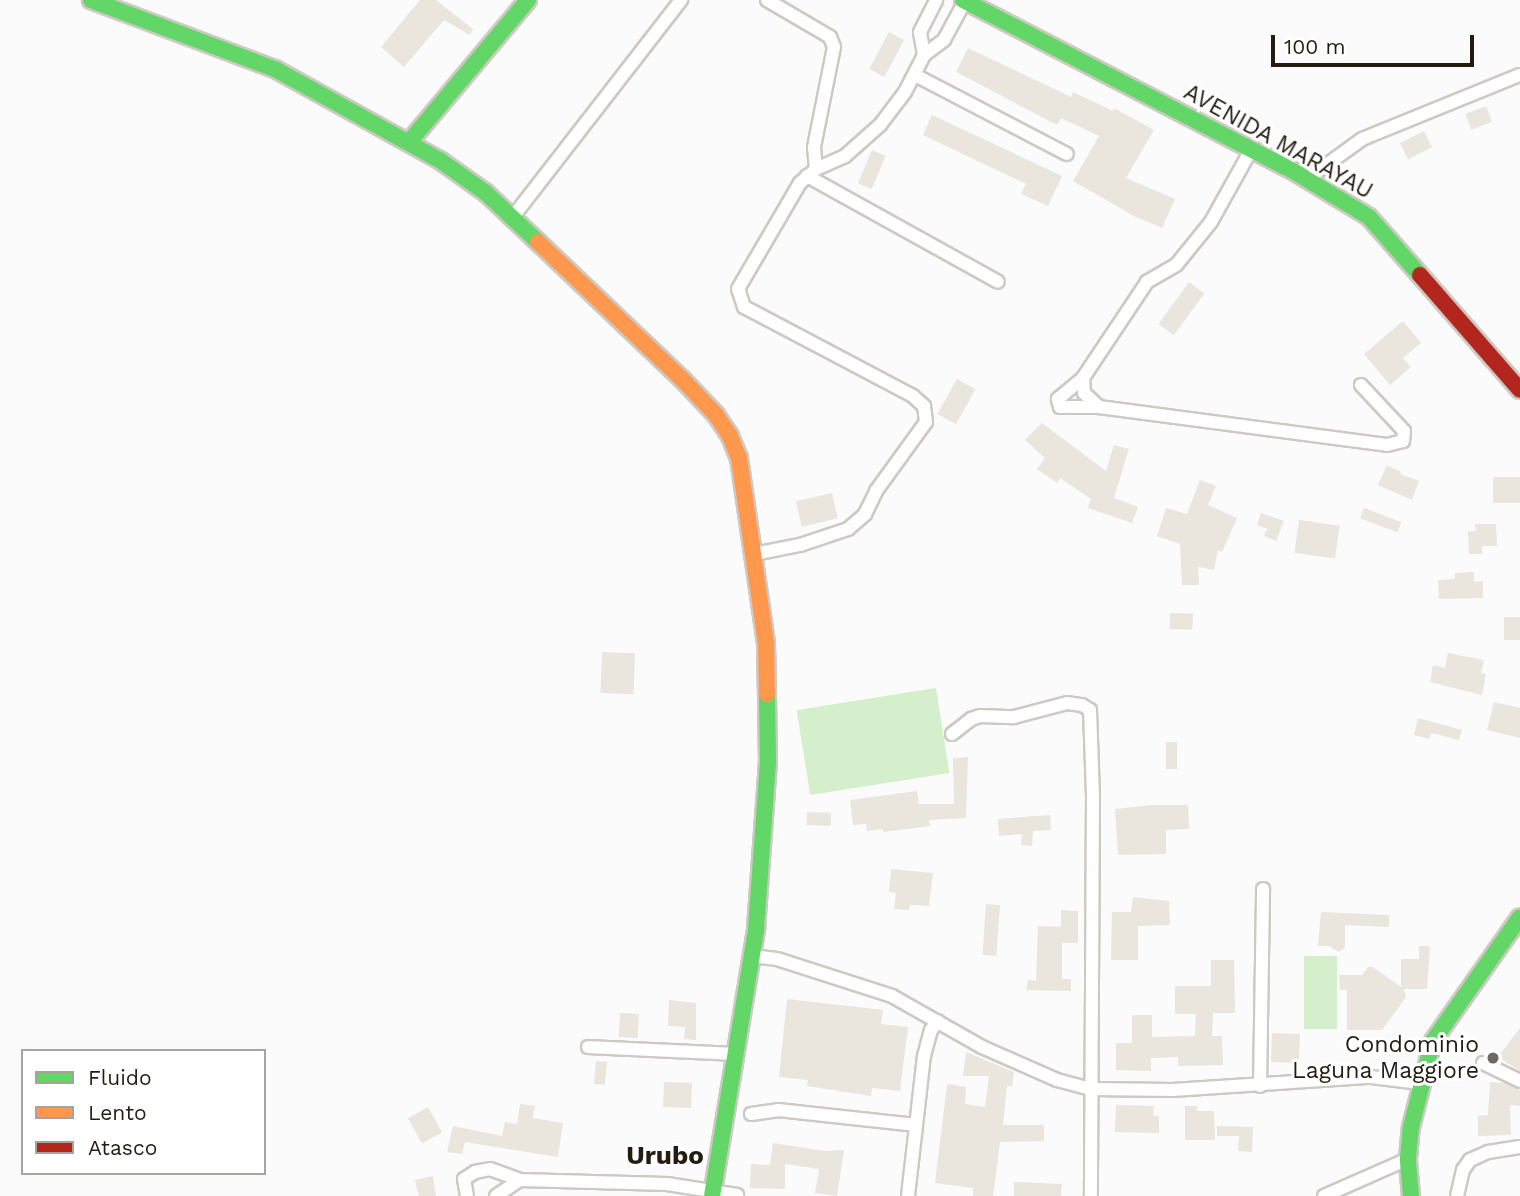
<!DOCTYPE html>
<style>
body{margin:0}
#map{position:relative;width:1520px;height:1196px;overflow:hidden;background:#fbfbfb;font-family:"Work Sans",sans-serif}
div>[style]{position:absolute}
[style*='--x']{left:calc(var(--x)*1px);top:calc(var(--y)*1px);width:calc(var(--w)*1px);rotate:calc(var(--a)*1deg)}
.green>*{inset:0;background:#d5eecc;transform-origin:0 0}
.building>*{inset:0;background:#eae5dd;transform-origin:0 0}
.roads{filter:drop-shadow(2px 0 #cdc9c3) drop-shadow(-2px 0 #cdc9c3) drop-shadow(0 2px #cdc9c3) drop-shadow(0 -2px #cdc9c3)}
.street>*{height:12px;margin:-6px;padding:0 6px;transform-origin:6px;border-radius:6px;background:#fefefe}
.fast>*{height:16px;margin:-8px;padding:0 8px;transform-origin:8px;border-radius:8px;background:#63d668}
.slow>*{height:16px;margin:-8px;padding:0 8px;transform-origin:8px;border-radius:8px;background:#ff974d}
.jam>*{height:16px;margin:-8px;padding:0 8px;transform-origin:8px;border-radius:8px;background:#b3261e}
.dots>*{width:19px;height:19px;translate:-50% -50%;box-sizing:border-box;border:4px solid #fff;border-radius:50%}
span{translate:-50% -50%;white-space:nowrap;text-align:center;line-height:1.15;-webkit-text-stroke:6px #fff;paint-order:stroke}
.street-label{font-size:23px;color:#241c10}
.poi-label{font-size:23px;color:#241c10}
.right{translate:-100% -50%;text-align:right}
.quarter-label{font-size:26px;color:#241c10;font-weight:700}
.legend{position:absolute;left:21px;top:1049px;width:245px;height:126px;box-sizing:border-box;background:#fff;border:2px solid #a7a49f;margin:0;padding:9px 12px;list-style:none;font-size:21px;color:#241c10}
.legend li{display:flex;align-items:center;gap:14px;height:35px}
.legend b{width:35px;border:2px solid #a7a49f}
.scale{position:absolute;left:1271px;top:35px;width:203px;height:32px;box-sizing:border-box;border:4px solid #241c10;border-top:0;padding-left:9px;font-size:21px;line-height:24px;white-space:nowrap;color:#241c10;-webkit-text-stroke:5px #fff;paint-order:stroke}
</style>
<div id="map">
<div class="green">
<div style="left:936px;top:688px;width:86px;height:141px;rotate:81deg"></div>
<div style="left:1304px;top:956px;width:33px;height:73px"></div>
</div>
<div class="building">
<div style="clip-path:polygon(420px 0,436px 0,473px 29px,470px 35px,444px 20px,404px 67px,381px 47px)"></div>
<div style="left:889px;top:32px;width:17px;height:42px;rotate:28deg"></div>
<div style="clip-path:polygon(968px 48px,1071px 97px,1073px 92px,1113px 111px,1114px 108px,1154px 130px,1126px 178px,1175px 199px,1162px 228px,1134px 216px,1073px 181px,1099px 136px,1061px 118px,1057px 125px,956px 72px)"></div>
<div style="left:1486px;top:106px;width:17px;height:22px;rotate:69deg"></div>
<div style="clip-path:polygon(932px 115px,1062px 176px,1048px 206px,1021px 194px,1026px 184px,923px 135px)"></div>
<div style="left:1424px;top:131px;width:18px;height:27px;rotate:63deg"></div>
<div style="left:872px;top:150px;width:15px;height:36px;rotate:23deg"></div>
<div style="left:1189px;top:282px;width:19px;height:52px;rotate:36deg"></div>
<div style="clip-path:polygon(1403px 321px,1421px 343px,1403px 358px,1411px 367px,1390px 385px,1364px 354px)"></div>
<div style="left:957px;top:379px;width:21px;height:40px;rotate:29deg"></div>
<div style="clip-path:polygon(1042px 423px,1106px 471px,1114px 445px,1129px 449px,1114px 498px,1138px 507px,1132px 523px,1088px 508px,1091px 499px,1060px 478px,1057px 483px,1037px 469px,1045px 458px,1025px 440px)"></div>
<div style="clip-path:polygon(1387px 465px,1401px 472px,1400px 474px,1419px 481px,1412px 500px,1378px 485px)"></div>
<div style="left:1493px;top:477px;width:27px;height:26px"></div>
<div style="clip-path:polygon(1200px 480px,1216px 486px,1208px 505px,1237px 518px,1222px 552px,1218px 550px,1214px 570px,1198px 567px,1199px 585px,1182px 585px,1180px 544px,1157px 536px,1166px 508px,1187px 514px)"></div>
<div style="left:832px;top:493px;width:26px;height:37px;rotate:77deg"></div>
<div style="left:1364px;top:508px;width:40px;height:11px;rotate:21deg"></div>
<div style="clip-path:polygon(1261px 513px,1284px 521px,1276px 541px,1264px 536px,1267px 529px,1257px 525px)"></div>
<div style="left:1299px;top:520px;width:41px;height:33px;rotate:8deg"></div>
<div style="clip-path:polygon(1475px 524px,1496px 524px,1497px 546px,1482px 546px,1482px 554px,1469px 554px,1468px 531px,1476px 531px)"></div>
<div style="clip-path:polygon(1474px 572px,1474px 582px,1483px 581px,1483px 598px,1439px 599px,1438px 580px,1455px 579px,1455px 573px)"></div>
<div style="left:1170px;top:613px;width:23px;height:16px;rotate:2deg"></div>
<div style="left:1504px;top:617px;width:16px;height:23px"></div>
<div style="left:602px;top:652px;width:33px;height:41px;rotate:2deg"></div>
<div style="clip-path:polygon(1448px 653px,1484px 660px,1481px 673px,1486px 674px,1482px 695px,1430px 682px,1433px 665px,1445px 668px)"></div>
<div style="clip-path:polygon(1494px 702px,1520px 708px,1520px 738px,1487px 730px)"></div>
<div style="clip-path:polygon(1418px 718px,1462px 730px,1459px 740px,1431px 733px,1429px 739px,1414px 735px)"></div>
<div style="left:1166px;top:742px;width:11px;height:27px"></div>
<div style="clip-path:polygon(968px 757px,966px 818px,929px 820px,930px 826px,883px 832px,883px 829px,867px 831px,866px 824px,853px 825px,850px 800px,917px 791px,919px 804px,954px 804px,953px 758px)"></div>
<div style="clip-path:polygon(1152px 805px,1188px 805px,1189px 829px,1166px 830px,1166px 854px,1118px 855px,1115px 809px)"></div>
<div style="left:807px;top:812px;width:24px;height:13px;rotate:2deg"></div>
<div style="clip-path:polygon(1050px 815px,1051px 830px,1033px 831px,1032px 846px,1021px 845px,1022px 834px,999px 836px,998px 819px)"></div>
<div style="clip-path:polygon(891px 869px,933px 873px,929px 906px,910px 905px,909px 910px,894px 909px,896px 893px,889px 892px)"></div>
<div style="clip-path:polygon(1133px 897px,1169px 901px,1170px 925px,1138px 926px,1138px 960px,1111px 960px,1112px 912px,1131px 912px)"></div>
<div style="left:986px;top:904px;width:14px;height:51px;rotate:4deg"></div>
<div style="clip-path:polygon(1061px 910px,1078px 911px,1078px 943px,1062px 943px,1062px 979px,1071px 979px,1071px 991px,1026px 990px,1028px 980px,1036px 981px,1038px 926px,1061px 927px)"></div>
<div style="clip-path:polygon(1321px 912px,1389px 915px,1389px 927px,1345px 925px,1345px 948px,1339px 952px,1329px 946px,1318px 946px)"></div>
<div style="clip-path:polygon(1419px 946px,1430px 946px,1427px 989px,1404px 989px,1406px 997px,1382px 1030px,1347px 1030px,1347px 990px,1340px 990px,1339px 975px,1362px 975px,1368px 967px,1373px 967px,1401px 987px,1401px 959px,1419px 959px)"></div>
<div style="clip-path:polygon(1211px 960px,1234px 960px,1235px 1013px,1213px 1013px,1212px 1036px,1222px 1036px,1223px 1065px,1178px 1066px,1178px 1057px,1151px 1058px,1151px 1071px,1116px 1070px,1116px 1043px,1132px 1043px,1132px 1015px,1152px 1015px,1152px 1037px,1195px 1036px,1196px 1014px,1175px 1014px,1175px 986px,1211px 986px)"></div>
<div style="clip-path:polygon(787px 999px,883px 1010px,881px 1024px,908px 1027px,900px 1091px,872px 1088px,871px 1096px,807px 1086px,808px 1080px,779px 1077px)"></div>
<div style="clip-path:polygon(669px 1000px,696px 1003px,696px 1040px,684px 1039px,685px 1027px,668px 1026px)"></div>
<div style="left:620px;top:1013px;width:19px;height:24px;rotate:3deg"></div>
<div style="clip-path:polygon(1520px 1028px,1520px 1071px,1498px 1057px)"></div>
<div style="left:1272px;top:1033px;width:28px;height:29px;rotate:2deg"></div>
<div style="clip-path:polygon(966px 1052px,1014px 1072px,1012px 1087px,1007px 1085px,1003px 1125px,1044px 1125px,1044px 1141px,1000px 1142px,993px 1196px,973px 1196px,973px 1188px,935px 1183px,947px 1084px,966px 1087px,965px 1104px,985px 1107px,989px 1076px,963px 1076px)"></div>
<div style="left:596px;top:1061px;width:11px;height:23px;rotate:5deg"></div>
<div style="left:664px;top:1082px;width:28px;height:25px;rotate:2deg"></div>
<div style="clip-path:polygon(1490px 1082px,1504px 1083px,1520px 1090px,1520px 1106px,1510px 1105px,1511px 1135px,1478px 1136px,1478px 1116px,1488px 1115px)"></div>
<div style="clip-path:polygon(520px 1104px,535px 1106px,533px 1118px,563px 1123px,558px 1157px,465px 1142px,462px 1154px,447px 1152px,453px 1126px,502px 1136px,505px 1122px,517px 1124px)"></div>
<div style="clip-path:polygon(1116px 1105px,1154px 1106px,1153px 1116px,1159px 1116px,1159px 1133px,1115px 1132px)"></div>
<div style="clip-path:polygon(1185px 1106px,1197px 1106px,1197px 1111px,1214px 1111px,1215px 1140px,1185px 1140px)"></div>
<div style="left:428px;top:1107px;width:29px;height:23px;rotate:61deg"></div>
<div style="clip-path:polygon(1217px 1126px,1253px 1127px,1252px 1152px,1238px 1151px,1239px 1136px,1217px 1136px)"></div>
<div style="clip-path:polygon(773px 1143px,825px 1151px,844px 1150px,837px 1196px,815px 1193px,819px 1169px,785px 1164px,785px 1189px,750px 1188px,751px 1164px,770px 1165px)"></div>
<div style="clip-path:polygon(433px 1176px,436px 1196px,419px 1196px,415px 1180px)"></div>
<div style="clip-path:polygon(1014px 1182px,1062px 1184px,1061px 1196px,1014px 1196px)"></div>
</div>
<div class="roads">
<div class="street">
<div style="--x:767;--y:0;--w:73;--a:30.4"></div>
<div style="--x:830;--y:37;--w:11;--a:68"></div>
<div style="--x:834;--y:47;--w:102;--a:101.3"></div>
<div style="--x:814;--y:147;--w:22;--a:85"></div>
<div style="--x:924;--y:55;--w:23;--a:-100"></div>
<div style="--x:920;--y:32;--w:36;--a:-63"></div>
<div style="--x:915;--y:75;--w:171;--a:27.5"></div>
<div style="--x:1251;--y:150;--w:82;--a:119.1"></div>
<div style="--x:1211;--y:222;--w:55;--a:129.1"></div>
<div style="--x:1176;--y:265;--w:34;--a:150"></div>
<div style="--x:1147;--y:282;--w:115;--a:123.7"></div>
<div style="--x:1083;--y:378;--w:33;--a:140"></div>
<div style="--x:1058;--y:399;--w:8;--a:76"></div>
<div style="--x:1060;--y:407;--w:39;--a:0"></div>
<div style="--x:1099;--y:407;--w:290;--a:7.5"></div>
<div style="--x:1387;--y:445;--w:16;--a:-14"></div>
<div style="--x:1403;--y:441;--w:10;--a:-84"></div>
<div style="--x:1404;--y:431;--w:63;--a:-133.1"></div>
<div style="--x:807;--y:176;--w:218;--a:29"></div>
<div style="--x:1307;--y:179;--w:68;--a:-36"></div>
<div style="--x:1362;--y:139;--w:170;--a:-22.1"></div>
<div style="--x:512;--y:218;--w:276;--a:-52.2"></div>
<div style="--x:1083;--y:378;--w:15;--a:86"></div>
<div style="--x:1084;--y:393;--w:21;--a:43"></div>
<div style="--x:754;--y:554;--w:47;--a:-11.1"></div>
<div style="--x:800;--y:545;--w:51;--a:-18.4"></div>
<div style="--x:848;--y:529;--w:23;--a:-41"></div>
<div style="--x:865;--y:514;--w:25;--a:-64"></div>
<div style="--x:876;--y:491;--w:85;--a:-54.1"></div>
<div style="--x:926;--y:422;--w:16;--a:-97"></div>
<div style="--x:924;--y:406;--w:15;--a:-138"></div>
<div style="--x:913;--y:396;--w:191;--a:-152.2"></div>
<div style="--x:744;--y:307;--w:19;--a:-108"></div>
<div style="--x:738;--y:289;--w:123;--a:-59.7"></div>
<div style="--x:800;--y:183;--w:21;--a:-41"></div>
<div style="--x:816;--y:169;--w:32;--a:-24"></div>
<div style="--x:845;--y:156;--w:47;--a:-41.5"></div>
<div style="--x:880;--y:125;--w:41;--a:-52.9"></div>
<div style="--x:905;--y:92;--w:42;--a:-62.8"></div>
<div style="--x:924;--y:55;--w:25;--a:-37"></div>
<div style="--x:944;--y:40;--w:44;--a:-61.7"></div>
<div style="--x:952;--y:734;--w:24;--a:-38"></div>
<div style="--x:971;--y:719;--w:9;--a:-18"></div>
<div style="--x:980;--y:716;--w:34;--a:2"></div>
<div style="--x:1014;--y:717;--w:55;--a:-14.8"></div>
<div style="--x:1067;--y:703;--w:15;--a:8"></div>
<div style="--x:1082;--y:705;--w:9;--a:32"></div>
<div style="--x:1090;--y:710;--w:85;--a:88"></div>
<div style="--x:1093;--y:795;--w:401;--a:90.3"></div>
<div style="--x:752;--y:956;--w:25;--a:7"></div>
<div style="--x:777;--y:959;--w:121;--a:17.8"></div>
<div style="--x:892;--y:996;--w:103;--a:29.5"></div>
<div style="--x:982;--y:1047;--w:82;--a:23.7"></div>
<div style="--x:1057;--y:1080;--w:35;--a:15"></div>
<div style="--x:1091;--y:1089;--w:82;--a:0.7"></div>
<div style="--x:1173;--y:1090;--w:198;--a:-3.8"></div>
<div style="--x:1371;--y:1077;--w:49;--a:7"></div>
<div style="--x:588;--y:1047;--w:148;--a:2.7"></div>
<div style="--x:1483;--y:1063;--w:41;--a:25.9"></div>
<div style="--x:1260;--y:1086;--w:197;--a:-89.1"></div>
<div style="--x:751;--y:1114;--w:27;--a:-8"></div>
<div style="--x:778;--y:1110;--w:139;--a:6.2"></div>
<div style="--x:467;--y:1196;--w:17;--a:-100"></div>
<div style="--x:464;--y:1179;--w:13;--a:-32"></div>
<div style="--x:475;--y:1172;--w:15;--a:-11"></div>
<div style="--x:490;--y:1169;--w:32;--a:20"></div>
<div style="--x:496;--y:1196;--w:29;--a:-34"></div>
<div style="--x:520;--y:1180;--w:147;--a:1.6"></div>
<div style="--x:667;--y:1184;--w:71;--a:8.9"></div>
<div style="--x:908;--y:1196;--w:141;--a:-83.5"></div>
<div style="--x:924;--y:1056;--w:27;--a:-75"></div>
<div style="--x:931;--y:1030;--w:11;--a:-52"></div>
<div style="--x:1324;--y:1196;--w:92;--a:-23.8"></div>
<div style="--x:1457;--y:1196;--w:27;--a:-77"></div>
<div style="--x:1463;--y:1170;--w:12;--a:-55"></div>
<div style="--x:1470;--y:1160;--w:20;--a:-24"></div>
<div style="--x:1488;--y:1152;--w:32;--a:-9"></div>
</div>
<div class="fast">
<div style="--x:91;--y:0;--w:197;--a:20.6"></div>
<div style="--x:275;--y:69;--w:190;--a:29"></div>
<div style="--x:441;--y:161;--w:55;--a:35.4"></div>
<div style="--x:486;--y:193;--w:71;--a:43.3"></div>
<div style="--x:963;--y:0;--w:377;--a:27.4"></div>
<div style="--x:1298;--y:174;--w:83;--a:31.2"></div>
<div style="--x:1369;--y:217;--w:77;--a:48.7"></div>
<div style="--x:410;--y:141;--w:184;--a:-50.1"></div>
<div style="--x:712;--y:1196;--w:271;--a:-80.6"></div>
<div style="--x:756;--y:929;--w:168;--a:-85.9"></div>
<div style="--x:768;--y:761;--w:67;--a:-90.9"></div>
<div style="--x:1411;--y:1196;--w:37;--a:-95"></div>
<div style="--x:1408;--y:1159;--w:32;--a:-85"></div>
<div style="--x:1411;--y:1127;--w:89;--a:-75.7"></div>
<div style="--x:1433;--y:1041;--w:151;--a:-54.9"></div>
</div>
<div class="slow">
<div style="--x:538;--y:242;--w:199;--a:43.6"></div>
<div style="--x:682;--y:379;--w:50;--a:46.6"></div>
<div style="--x:716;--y:415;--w:25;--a:56"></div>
<div style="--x:730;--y:436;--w:24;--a:68"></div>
<div style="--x:739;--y:458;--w:187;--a:81.7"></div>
<div style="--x:766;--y:643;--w:51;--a:88.9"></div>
</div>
<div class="jam">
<div style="--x:1420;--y:275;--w:152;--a:49"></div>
</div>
</div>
<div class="dots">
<div style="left:1493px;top:1058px;background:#6f6a62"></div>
</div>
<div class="street-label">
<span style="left:1278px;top:142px;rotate:29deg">AVENIDA MARAYAU</span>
</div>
<div class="poi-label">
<span class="right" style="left:1479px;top:1058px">Condominio<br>Laguna Maggiore</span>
</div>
<div class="quarter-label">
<span style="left:665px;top:1156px">Urubo</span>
</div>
<ul class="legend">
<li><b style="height:9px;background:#63d668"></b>Fluido</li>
<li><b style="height:9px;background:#ff974d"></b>Lento</li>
<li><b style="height:9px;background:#b3261e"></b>Atasco</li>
</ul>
<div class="scale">100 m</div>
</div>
